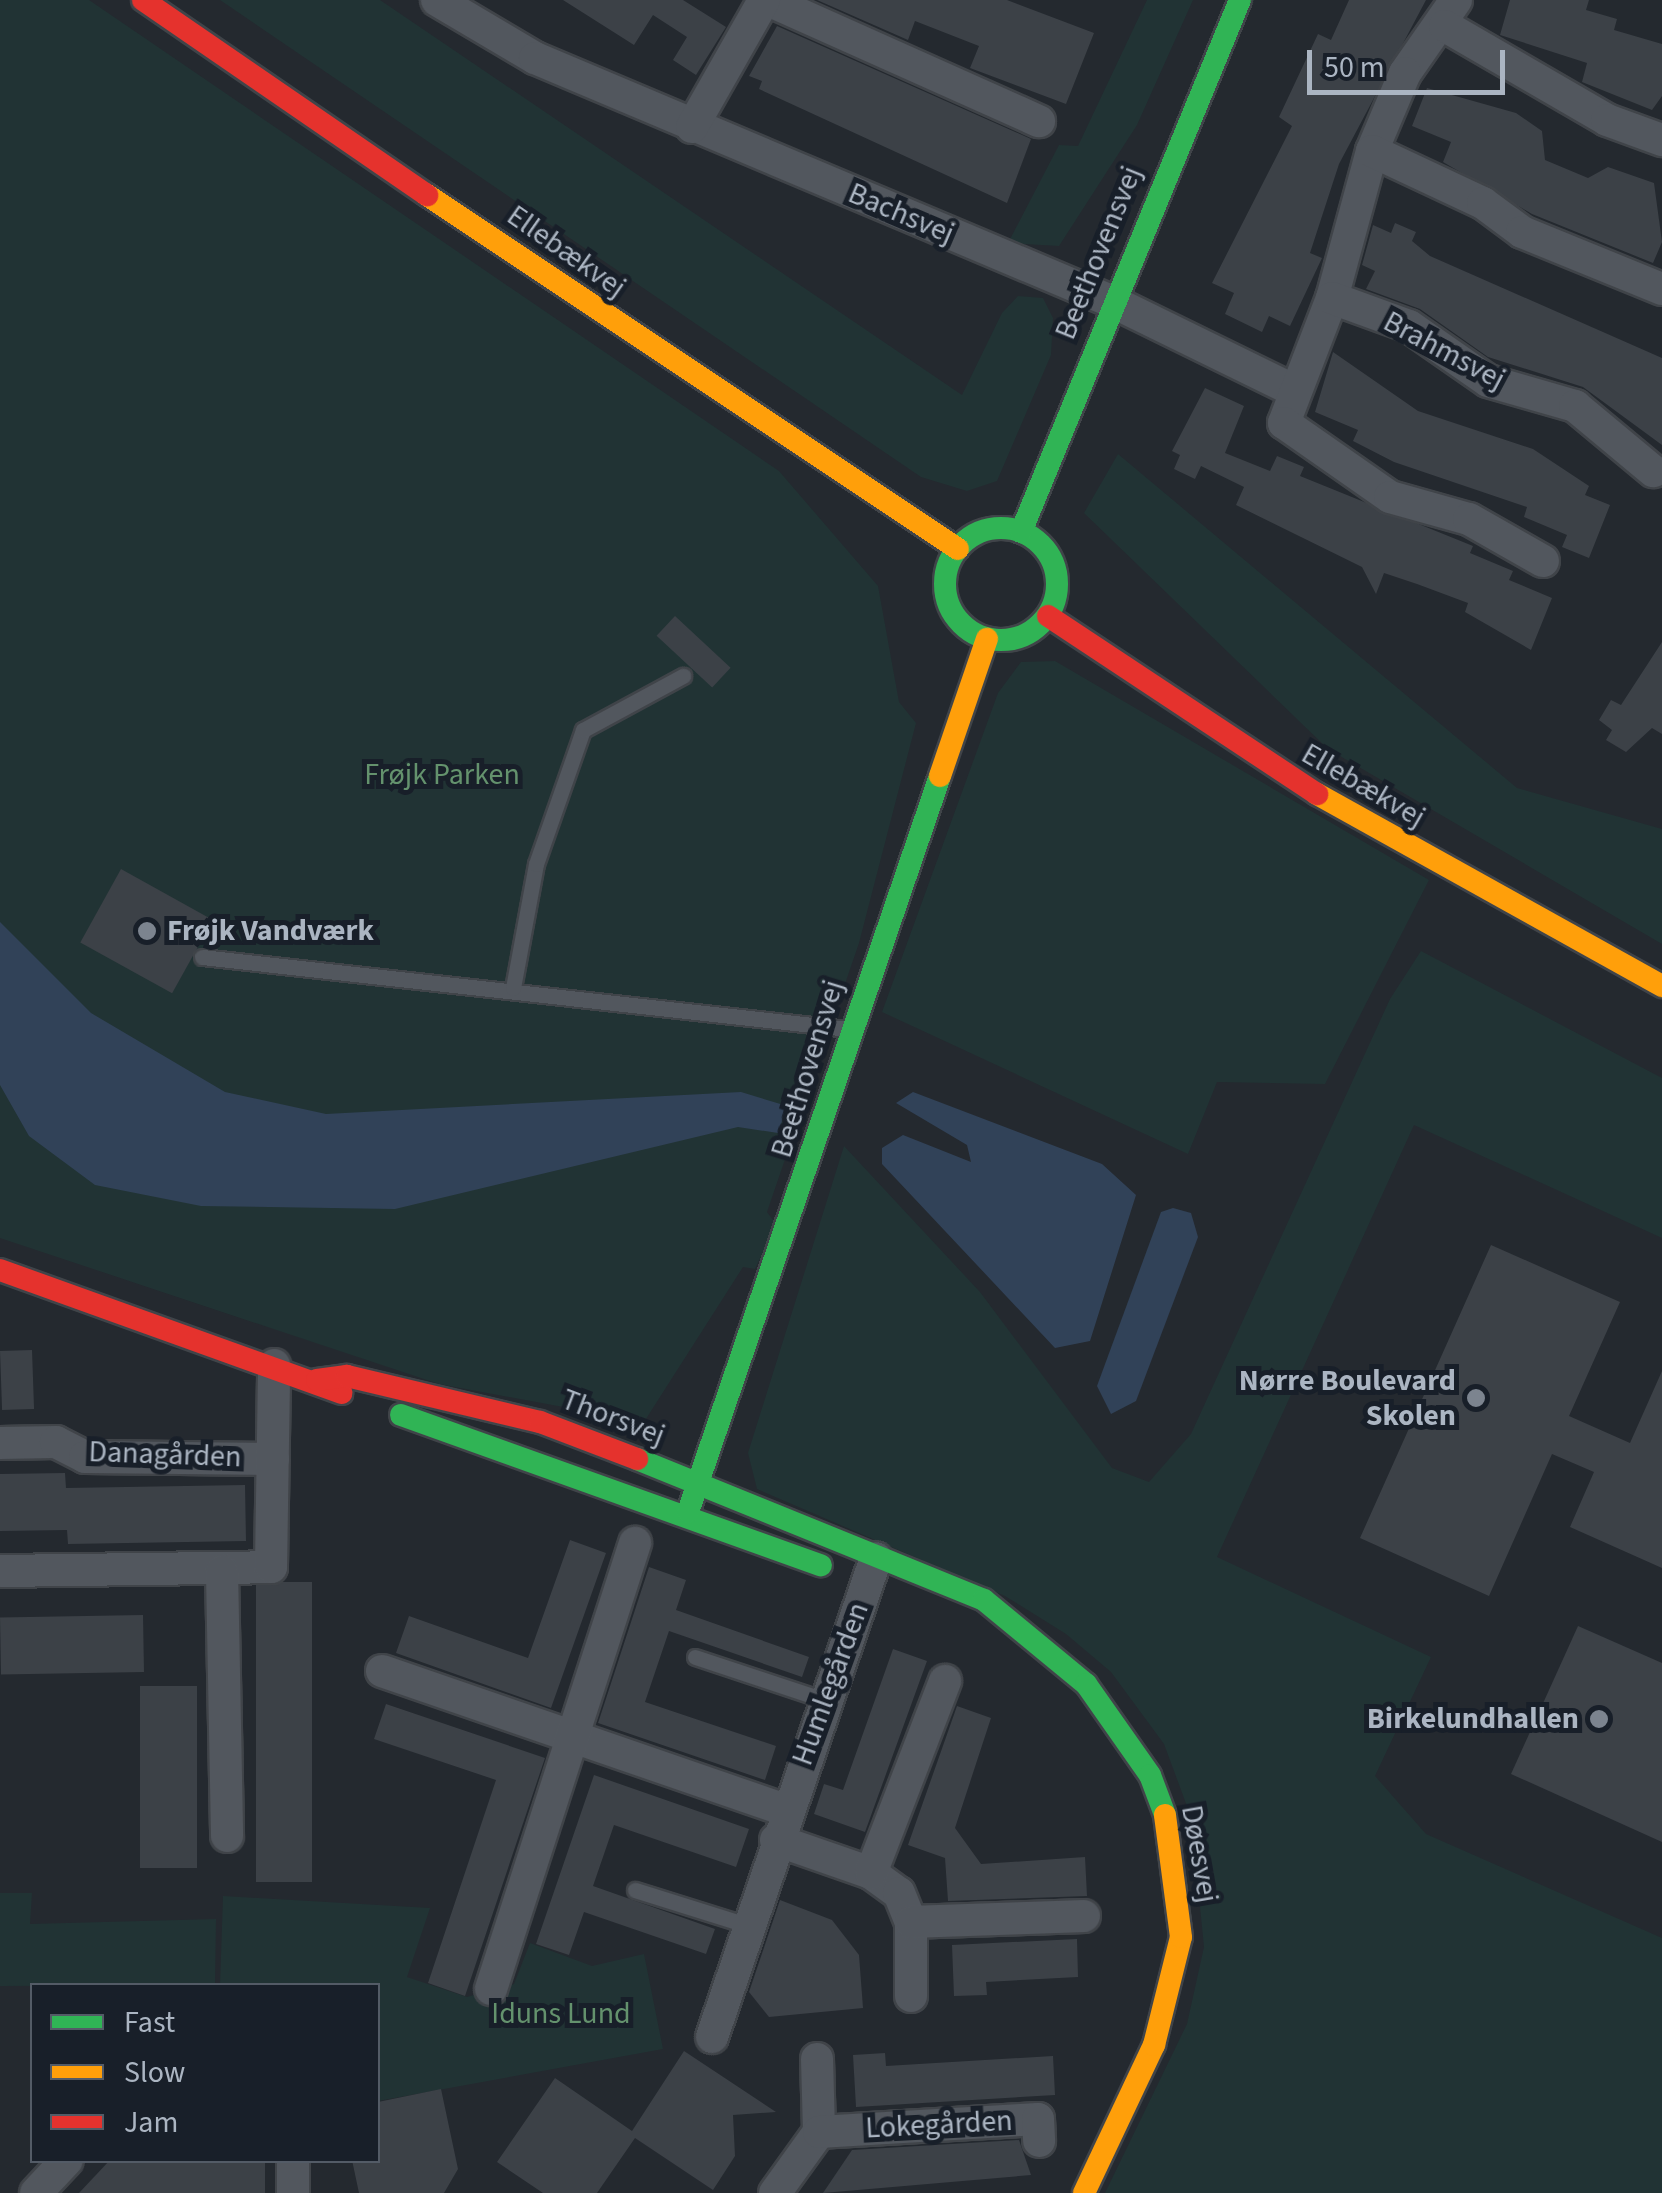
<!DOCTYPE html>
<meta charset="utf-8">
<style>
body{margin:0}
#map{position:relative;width:1662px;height:2193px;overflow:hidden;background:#24292f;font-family:"Source Sans 3",sans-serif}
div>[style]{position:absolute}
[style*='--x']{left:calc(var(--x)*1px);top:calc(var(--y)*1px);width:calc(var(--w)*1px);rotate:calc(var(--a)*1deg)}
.green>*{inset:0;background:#213334}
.water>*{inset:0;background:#314258}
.building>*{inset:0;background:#3c4147;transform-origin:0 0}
.roads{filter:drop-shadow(2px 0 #404449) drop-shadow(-2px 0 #404449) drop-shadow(0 2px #404449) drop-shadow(0 -2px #404449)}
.lane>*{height:15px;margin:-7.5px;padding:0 7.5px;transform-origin:7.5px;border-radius:7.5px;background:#52575e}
.street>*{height:32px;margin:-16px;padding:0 16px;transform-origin:16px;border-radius:16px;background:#52575e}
.fast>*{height:22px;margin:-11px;padding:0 11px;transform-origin:11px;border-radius:11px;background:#30b455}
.fast>.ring{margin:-11px;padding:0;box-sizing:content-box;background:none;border:22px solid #30b455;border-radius:50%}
.slow>*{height:22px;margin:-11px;padding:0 11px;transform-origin:11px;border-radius:11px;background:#ff9f0a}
.jam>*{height:22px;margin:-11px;padding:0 11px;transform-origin:11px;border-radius:11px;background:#e5322d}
.dots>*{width:28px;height:28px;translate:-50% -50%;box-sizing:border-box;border:5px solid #181f29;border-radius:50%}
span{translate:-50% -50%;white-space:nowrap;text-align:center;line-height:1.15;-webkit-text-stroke:10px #181f29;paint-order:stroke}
.street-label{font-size:30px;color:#abb5c2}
.park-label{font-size:30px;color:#64926d}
.poi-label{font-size:30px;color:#abb5c2;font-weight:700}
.left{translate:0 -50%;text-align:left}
.right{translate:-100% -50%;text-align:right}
.legend{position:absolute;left:30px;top:1983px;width:350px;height:180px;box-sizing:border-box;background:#181f29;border:2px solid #535b66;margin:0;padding:12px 18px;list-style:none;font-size:30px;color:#abb5c2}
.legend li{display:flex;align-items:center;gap:20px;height:50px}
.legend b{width:50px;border:2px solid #535b66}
.scale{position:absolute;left:1307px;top:50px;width:198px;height:45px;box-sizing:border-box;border:5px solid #abb5c2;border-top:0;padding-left:12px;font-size:30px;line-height:35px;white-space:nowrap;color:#abb5c2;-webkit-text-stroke:8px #181f29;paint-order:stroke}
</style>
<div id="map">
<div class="green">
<div style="clip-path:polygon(0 0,89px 0,779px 471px,878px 586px,899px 702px,916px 723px,859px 943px,767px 1212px,776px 1224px,755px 1269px,743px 1267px,644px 1422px,439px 1384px,0 1238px)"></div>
<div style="clip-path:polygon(220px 0,380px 0,962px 395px,1002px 313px,1018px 296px,1043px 298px,1053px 318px,1051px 355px,997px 481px,967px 491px,921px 477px)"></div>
<div style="clip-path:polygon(1147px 0,1193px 0,1137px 125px,1059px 246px,1008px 243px,1059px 145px,1078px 146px)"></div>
<div style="clip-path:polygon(1118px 454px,1517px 788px,1662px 829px,1662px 944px,1328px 749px,1084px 513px)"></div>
<div style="clip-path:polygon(1055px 661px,1429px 880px,1325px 1084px,1217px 1082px,1188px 1154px,882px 1012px,998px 693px,1021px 662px)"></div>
<div style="clip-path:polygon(1421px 951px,1662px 1078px,1662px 1238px,1414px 1125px,1217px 1557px,1431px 1657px,1375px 1776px,1426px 1834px,1662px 1938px,1662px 2193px,1105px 2193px,1187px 2024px,1204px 1947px,1191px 1817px,1164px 1744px,1111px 1672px,1066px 1634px,1005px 1596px,757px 1489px,748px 1453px,844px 1146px,980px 1292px,1112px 1468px,1149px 1482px,1191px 1434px,1390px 999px)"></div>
<div style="clip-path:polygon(0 1893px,32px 1893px,30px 1924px,216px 1919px,215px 1985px,0 1986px)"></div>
<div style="clip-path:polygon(223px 1896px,430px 1908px,407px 1977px,467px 1997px,514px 1984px,530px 1943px,592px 1966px,644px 1954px,663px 2049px,378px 2101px,378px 1986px,220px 1986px)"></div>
</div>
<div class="water">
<div style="clip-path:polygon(0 922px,91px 1013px,225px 1092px,326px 1114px,741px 1092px,787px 1106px,778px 1133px,738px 1127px,395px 1209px,201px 1206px,95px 1185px,29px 1136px,0 1085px)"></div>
<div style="clip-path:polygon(913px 1092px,1102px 1164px,1136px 1195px,1090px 1341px,1055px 1348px,882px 1164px,882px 1148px,903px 1135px,971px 1162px,967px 1145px,896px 1103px)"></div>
<div style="clip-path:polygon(1173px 1208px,1191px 1213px,1198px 1237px,1136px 1401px,1111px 1414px,1097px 1386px,1161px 1212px)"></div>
</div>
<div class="building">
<div style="clip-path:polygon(563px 0,683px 0,726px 27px,696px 75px,673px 60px,687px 37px,653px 15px,634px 45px)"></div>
<div style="clip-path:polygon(817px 0,1007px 0,1094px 33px,1066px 104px,970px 68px,979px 46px,915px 21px,908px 40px)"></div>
<div style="clip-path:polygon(1349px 0,1426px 0,1339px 164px,1310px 253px,1322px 258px,1290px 326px,1269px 316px,1262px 332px,1225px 314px,1234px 293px,1212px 283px,1292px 126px,1279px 117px,1318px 34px,1331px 40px)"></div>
<div style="clip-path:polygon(1510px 0,1589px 0,1586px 10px,1617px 19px,1614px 30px,1662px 44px,1662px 96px,1652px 110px,1582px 82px,1587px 63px,1500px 35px)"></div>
<div style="clip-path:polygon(777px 26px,1031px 139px,1007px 203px,759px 89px,762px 81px,749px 76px)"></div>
<div style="clip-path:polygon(1427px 88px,1516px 113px,1542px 131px,1545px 160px,1588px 178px,1608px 167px,1654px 183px,1662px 242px,1653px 263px,1532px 214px,1443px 162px,1451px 142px,1412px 126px)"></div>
<div style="clip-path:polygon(1395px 223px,1416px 232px,1412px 241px,1430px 256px,1662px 358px,1662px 445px,1583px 387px,1488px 357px,1420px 309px,1366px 289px,1375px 271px,1362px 265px,1373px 225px,1391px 233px)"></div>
<div style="clip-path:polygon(1333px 352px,1418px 411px,1533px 449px,1589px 486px,1585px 495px,1610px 505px,1589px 558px,1562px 547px,1567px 535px,1524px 517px,1527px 507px,1394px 462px,1353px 441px,1358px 430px,1315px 412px)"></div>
<div style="clip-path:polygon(1205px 388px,1244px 406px,1225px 453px,1270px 471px,1277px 456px,1304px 467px,1300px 476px,1473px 546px,1470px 553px,1513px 571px,1509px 580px,1552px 598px,1531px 650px,1465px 612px,1468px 603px,1417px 584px,1384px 573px,1376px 594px,1362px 567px,1236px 505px,1244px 487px,1201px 466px,1195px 479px,1174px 469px,1180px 455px,1172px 451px)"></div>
<div style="left:675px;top:616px;width:76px;height:27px;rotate:43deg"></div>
<div style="clip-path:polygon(1662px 642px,1662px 734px,1652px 728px,1626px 752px,1606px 740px,1612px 730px,1599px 720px,1611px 700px,1621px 705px)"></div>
<div style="left:121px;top:869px;width:105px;height:84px;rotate:29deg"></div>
<div style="clip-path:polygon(1491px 1245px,1620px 1302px,1569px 1416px,1630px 1443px,1662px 1371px,1662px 1568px,1570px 1527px,1594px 1472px,1552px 1454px,1489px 1596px,1360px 1538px)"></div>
<div style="left:32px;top:1350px;width:59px;height:32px;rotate:88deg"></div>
<div style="clip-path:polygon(65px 1473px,66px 1488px,245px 1485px,246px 1541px,68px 1544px,67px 1530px,0 1531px,0 1474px)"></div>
<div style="clip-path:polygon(570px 1540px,606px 1553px,551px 1708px,396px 1653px,409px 1616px,528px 1658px)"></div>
<div style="clip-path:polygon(649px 1567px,686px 1580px,676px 1610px,809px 1657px,802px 1677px,669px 1631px,645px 1702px,776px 1746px,765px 1780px,598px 1723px)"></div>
<div style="left:312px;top:1582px;width:300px;height:56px;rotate:90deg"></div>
<div style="left:143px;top:1615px;width:57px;height:143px;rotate:89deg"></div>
<div style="clip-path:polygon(1578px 1626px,1662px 1663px,1662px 1842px,1511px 1774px)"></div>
<div style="clip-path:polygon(893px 1649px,927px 1661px,865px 1832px,814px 1814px,824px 1784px,843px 1790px)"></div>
<div style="left:197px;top:1686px;width:182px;height:57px;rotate:90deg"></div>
<div style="clip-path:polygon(386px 1704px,545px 1758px,465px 1996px,428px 1983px,496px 1780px,374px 1739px)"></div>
<div style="clip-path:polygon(957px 1706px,991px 1718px,955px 1828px,981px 1864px,1085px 1857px,1087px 1896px,948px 1901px,945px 1858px,908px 1845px)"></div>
<div style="clip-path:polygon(594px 1775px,749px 1829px,736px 1867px,614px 1825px,593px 1886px,715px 1929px,706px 1954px,584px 1912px,569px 1955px,536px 1944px)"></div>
<div style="clip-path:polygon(780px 1900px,832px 1920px,859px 1955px,863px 2008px,769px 2017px,749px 1992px)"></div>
<div style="clip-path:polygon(1077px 1939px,1078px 1977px,986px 1982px,987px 1995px,954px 1996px,952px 1945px)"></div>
<div style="clip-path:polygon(684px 2051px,776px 2112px,733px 2115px,735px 2156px,713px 2190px,635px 2138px,597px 2193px,543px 2193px,497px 2162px,555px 2078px,632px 2131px)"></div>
<div style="clip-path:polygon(885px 2053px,886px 2066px,1053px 2056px,1055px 2095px,856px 2107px,853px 2055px)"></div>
<div style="clip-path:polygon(441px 2089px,458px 2169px,444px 2193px,359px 2193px,352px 2160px,378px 2160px,378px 2102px)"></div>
<div style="clip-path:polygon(1019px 2140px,1031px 2175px,823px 2193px,852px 2150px)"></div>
<div style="clip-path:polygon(110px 2160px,265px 2160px,265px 2193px,79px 2193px)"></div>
</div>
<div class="roads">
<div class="lane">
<div style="--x:202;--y:957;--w:650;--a:6.36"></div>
<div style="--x:513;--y:988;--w:126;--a:-79.5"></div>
<div style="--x:536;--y:864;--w:142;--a:-70.7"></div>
<div style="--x:583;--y:730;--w:114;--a:-28.4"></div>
<div style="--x:695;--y:1657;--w:137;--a:18.3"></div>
<div style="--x:635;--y:1890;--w:117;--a:17.4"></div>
</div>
<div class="street">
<div style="--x:437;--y:0;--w:114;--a:30.6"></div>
<div style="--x:535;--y:58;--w:625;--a:22.87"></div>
<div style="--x:1111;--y:301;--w:205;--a:26.1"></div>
<div style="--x:768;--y:0;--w:297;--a:24.1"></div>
<div style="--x:1456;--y:0;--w:89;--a:124.9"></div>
<div style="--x:1405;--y:73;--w:85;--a:112.9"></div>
<div style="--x:1372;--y:151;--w:152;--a:105.2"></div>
<div style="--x:1332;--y:298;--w:134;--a:111"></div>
<div style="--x:1284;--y:423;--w:129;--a:34.9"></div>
<div style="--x:1390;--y:497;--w:82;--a:15.6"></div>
<div style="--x:1469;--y:519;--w:85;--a:29.6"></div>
<div style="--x:1445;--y:26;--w:187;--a:30.1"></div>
<div style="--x:1607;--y:120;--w:59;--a:20"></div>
<div style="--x:692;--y:127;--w:146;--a:-60.4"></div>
<div style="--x:1372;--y:151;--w:123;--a:25.1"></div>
<div style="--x:1483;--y:203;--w:49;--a:36.6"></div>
<div style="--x:1522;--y:232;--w:151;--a:22.2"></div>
<div style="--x:1332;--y:298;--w:82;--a:20"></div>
<div style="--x:1409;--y:326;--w:96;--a:34.8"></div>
<div style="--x:1488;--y:381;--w:91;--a:16"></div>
<div style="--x:1575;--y:406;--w:102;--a:39.8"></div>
<div style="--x:0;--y:1443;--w:56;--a:-1"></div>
<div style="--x:56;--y:1442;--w:33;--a:27"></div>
<div style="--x:85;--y:1457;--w:188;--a:0.6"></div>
<div style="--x:0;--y:1571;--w:271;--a:-0.8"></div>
<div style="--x:271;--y:1567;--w:202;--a:-89.1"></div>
<div style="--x:222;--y:1571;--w:265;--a:88.9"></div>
<div style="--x:382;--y:1671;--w:427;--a:19"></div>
<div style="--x:776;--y:1840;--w:101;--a:19.2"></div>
<div style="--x:871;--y:1873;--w:34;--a:36"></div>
<div style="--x:899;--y:1893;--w:31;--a:68"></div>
<div style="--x:911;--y:1922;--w:74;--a:90"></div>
<div style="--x:871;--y:1873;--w:206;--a:-68.9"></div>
<div style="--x:911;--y:1922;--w:173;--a:-2"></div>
<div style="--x:491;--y:1989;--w:469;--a:-72.1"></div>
<div style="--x:712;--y:2037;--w:506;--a:-71.1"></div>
<div style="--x:817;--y:2059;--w:73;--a:88.4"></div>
<div style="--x:293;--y:2160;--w:33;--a:90"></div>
<div style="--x:36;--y:2193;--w:45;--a:-46.8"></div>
<div style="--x:775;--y:2193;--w:75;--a:-54.2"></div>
<div style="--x:819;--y:2132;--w:219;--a:-3.4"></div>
<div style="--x:1038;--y:2119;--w:22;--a:87"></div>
</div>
<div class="fast">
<div class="ring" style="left:945px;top:528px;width:90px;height:90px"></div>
<div style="--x:1021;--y:532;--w:575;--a:-67.63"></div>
<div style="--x:401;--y:1415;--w:446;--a:19.7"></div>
<div style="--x:637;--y:1459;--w:375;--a:22.1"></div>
<div style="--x:984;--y:1600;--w:132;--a:39.5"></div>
<div style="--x:1086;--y:1684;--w:111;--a:54.9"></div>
<div style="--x:1150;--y:1775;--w:43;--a:69.4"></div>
<div style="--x:688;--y:1512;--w:778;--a:-71.1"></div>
</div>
<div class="slow">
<div style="--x:427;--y:195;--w:638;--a:33.69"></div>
<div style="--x:940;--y:776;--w:145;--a:-71.1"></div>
<div style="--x:1317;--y:794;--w:395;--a:29.1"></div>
<div style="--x:1084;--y:2193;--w:164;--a:-64.7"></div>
<div style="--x:1154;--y:2045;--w:111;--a:-76"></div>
<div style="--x:1181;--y:1937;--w:123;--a:-97.5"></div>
</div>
<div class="jam">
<div style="--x:143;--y:0;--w:345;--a:34.5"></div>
<div style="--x:1048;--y:616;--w:323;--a:33.5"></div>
<div style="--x:0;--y:1270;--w:363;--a:19.8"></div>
<div style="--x:317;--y:1380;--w:30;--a:-8"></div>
<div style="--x:347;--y:1376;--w:198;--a:13.4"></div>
<div style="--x:540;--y:1422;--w:104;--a:20.9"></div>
</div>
</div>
<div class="dots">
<div style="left:147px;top:931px;background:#7c848f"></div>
<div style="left:1476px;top:1398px;background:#7c848f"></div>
<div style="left:1599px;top:1719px;background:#7c848f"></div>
</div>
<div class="street-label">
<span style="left:901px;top:214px;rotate:23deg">Bachsvej</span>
<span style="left:566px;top:252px;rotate:35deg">Ellebækvej</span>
<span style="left:1099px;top:253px;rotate:-68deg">Beethovensvej</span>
<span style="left:1444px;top:351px;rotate:28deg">Brahmsvej</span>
<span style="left:1363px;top:786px;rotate:30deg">Ellebækvej</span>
<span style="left:808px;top:1069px;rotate:-73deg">Beethovensvej</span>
<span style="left:613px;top:1418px;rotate:21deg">Thorsvej</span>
<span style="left:165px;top:1455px;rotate:2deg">Danagården</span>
<span style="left:831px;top:1684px;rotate:-70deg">Humlegården</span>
<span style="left:1199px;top:1854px;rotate:80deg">Døesvej</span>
<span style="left:939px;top:2125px;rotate:-3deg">Lokegården</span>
</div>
<div class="park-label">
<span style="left:442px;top:775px">Frøjk Parken</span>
<span style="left:561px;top:2014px">Iduns Lund</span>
</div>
<div class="poi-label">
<span class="left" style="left:167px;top:931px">Frøjk Vandværk</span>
<span class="right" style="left:1456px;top:1398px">Nørre Boulevard<br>Skolen</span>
<span class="right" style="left:1579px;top:1719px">Birkelundhallen</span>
</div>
<ul class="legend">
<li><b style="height:12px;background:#30b455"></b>Fast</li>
<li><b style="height:12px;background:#ff9f0a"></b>Slow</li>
<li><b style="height:12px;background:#e5322d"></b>Jam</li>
</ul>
<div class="scale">50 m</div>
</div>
